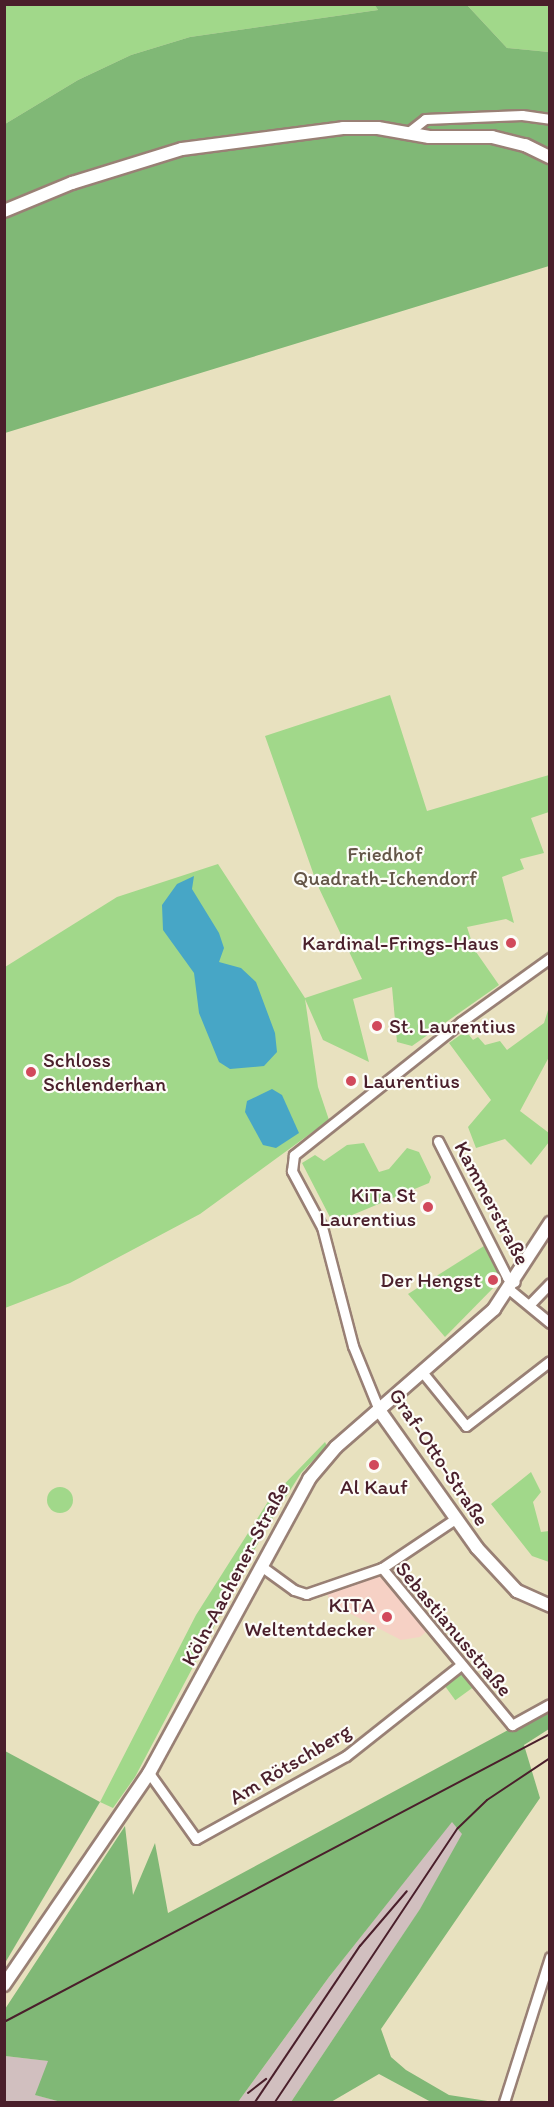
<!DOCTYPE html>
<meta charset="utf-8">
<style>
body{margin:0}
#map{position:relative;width:554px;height:2107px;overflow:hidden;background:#e8e1bf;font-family:Itim,sans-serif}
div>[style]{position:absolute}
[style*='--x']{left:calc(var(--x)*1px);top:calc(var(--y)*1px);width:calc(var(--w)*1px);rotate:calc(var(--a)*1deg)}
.built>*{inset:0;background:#f6d1c5}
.industrial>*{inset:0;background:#d1bfbf}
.green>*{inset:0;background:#a1d88a;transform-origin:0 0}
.round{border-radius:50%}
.forest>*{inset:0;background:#80b876}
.water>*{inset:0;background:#47a6c6}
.roads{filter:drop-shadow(2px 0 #998075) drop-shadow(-2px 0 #998075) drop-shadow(0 2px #998075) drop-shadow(0 -2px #998075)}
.street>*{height:9px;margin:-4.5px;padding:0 4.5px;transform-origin:4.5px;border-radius:4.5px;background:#fff}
.secondary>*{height:12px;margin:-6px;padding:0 6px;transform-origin:6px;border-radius:6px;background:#fff}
.rail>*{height:2px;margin:-1px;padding:0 1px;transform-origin:1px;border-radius:1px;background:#4a1f2b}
.dots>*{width:16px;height:16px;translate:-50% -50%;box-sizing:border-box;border:3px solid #fdfcf7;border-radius:50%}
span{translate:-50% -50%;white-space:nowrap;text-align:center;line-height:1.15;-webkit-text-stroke:4.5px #fdfcf7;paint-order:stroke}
.park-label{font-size:21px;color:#645648}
.poi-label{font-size:21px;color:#4a1f2b}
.right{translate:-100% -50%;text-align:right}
.left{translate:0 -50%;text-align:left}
.street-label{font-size:21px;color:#4a1f2b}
.frame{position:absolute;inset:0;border:6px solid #4a1f2b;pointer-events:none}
</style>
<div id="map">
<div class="built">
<div style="clip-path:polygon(379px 1576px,428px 1630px,420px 1637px,401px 1640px,332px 1604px,327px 1594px)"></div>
</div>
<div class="industrial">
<div style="clip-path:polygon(452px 1821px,463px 1834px,421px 1908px,291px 2102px,238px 2102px,329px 1977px)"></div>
<div style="clip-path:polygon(5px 2056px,49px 2061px,36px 2095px,61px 2102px,5px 2102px)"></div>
</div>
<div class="green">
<div style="clip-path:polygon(375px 4px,378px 10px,190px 37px,131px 55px,78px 80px,5px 124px,5px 5px)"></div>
<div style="clip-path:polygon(467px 5px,549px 5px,549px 52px,507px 48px)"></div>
<div style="clip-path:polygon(390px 695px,427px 811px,549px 775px,549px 812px,531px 818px,544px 853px,520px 859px,524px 869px,502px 877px,514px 923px,506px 919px,467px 927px,474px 949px,499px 985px,412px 1046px,397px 1042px,392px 987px,353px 999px,369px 1062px,323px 1040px,305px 999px,318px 1087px,329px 1120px,200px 1214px,70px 1283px,5px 1308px,5px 967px,117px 897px,218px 864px,305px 998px,362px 979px,317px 884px,265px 736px)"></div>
<div style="clip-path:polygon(549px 1007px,549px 1057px,520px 1111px,549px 1133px,549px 1142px,531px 1165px,505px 1139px,476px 1148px,468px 1127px,491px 1100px,449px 1043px,466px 1031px,473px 1040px,478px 1037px,485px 1045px,500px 1041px,507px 1050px,544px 1023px)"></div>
<div style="clip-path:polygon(364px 1143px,379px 1172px,389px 1169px,407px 1148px,419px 1152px,431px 1177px,429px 1183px,333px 1223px,302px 1163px,315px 1155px,324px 1161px,347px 1145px)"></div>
<div style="clip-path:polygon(484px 1246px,503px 1278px,445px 1337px,408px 1294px)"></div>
<div style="clip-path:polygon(325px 1442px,327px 1446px,301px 1473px,264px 1532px,135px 1777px,113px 1808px,100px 1802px,196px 1615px,269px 1500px)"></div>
<div style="clip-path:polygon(531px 1472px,541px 1492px,533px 1502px,541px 1532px,549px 1531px,549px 1562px,532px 1556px,491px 1504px)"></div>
<div class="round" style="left:47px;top:1487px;width:26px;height:26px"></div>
<div style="left:461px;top:1669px;width:22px;height:23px;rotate:54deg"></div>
</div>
<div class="forest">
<div style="clip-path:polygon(375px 5px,467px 5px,507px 48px,549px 52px,549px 266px,5px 433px,5px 124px,78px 80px,131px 55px,190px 37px,378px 10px)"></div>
<div style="clip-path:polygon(549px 1708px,549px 1729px,524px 1745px,540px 1798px,381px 2029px,391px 2057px,406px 2070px,449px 2095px,494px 2102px,431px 2102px,379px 2074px,331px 2102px,291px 2102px,420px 1909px,462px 1834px,452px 1822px,329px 1977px,238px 2102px,61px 2102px,35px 2095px,48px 2061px,5px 2056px,5px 2009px,125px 1826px,133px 1895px,155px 1843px,168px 1913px)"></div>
<div style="clip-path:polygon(5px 1751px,100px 1802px,5px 1963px)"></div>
</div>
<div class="water">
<div style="clip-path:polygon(194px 876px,192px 889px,219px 933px,224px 948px,219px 962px,241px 968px,256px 982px,275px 1033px,277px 1052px,264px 1066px,230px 1069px,219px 1062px,199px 1013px,194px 973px,163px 930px,162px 905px,177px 884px)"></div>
<div style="clip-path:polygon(272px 1089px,282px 1095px,299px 1133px,276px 1148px,263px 1145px,245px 1112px,247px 1101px)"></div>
</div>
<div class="roads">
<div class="street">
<div style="--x:406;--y:134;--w:24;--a:-38"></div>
<div style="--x:425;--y:119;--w:97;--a:-2.4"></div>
<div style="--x:522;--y:115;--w:28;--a:8"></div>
<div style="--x:438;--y:1141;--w:153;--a:63.1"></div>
<div style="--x:507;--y:1277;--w:9;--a:32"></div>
<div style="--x:510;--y:1290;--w:52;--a:39.5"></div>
<div style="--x:530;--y:1304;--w:29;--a:-46"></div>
<div style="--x:423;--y:1373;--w:68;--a:50.9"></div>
<div style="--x:466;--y:1426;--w:106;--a:-37.7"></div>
<div style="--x:379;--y:1410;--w:69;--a:-112.1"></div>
<div style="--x:353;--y:1346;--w:123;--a:-104.6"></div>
<div style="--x:322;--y:1227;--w:64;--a:-118.2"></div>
<div style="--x:292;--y:1171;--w:16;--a:-83"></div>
<div style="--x:294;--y:1155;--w:213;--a:-38.5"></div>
<div style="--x:461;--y:1022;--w:110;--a:-35.7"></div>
<div style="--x:261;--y:1566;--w:41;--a:36"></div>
<div style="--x:294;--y:1590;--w:13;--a:18"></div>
<div style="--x:306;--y:1594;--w:80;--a:-18.9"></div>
<div style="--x:382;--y:1568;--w:88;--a:-33.9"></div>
<div style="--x:382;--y:1568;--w:204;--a:50.4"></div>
<div style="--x:512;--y:1725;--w:43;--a:-28.9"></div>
<div style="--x:149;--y:1773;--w:81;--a:54.5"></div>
<div style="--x:196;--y:1839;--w:171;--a:-29"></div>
<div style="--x:346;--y:1756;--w:147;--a:-38.4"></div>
<div style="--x:504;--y:2102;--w:152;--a:-72.4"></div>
</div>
<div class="secondary">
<div style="--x:4;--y:211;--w:74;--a:-22.4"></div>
<div style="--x:72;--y:183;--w:115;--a:-17.2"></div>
<div style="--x:182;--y:149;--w:162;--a:-7.4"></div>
<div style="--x:343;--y:128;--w:35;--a:0"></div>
<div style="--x:378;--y:128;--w:52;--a:10"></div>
<div style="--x:429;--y:137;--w:63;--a:0"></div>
<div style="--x:492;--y:137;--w:34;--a:14"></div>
<div style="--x:525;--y:145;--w:28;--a:26"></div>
<div style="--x:379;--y:1410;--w:169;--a:54.6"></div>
<div style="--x:477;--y:1548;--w:59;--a:47.1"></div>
<div style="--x:517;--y:1591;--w:36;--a:24"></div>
<div style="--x:4;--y:1985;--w:257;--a:-55.6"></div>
<div style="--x:149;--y:1773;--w:335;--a:-61.4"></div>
<div style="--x:309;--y:1479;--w:42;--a:-49.8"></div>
<div style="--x:336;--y:1447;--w:210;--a:-41.1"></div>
<div style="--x:494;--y:1309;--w:103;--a:-56.9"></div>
</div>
</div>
<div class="rail">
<div style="--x:4;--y:2022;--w:617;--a:-27.81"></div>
<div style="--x:248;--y:2093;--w:23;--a:-38"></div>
<div style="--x:255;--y:2102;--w:188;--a:-56.1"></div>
<div style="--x:360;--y:1946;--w:72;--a:-49.5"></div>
<div style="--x:275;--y:2102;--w:329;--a:-56.3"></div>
<div style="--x:458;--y:1828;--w:40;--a:-44"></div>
<div style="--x:487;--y:1800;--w:76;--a:-33.7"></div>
</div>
<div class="dots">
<div style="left:511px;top:943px;background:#d1495b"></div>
<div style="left:377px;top:1026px;background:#d1495b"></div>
<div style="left:31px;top:1072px;background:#d1495b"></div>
<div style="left:351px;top:1081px;background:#d1495b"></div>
<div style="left:428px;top:1207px;background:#d1495b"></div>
<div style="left:493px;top:1280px;background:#d1495b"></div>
<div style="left:374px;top:1465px;background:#d1495b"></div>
<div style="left:387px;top:1617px;background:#d1495b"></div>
</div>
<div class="park-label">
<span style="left:385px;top:866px">Friedhof<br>Quadrath-Ichendorf</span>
</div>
<div class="poi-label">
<span class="right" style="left:499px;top:943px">Kardinal-Frings-Haus</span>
<span class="left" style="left:389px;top:1026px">St. Laurentius</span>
<span class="left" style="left:43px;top:1072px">Schloss<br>Schlenderhan</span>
<span class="left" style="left:363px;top:1081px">Laurentius</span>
<span class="right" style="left:416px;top:1207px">KiTa St<br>Laurentius</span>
<span class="right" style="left:481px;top:1280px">Der Hengst</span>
<span style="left:374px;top:1487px">Al Kauf</span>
<span class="right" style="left:375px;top:1617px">KITA<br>Weltentdecker</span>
</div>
<div class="street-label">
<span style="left:492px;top:1203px;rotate:62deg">Kammerstraße</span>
<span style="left:439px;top:1457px;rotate:56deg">Graf-Otto-Straße</span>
<span style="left:235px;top:1574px;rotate:-62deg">Köln-Aachener-Straße</span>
<span style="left:454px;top:1629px;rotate:50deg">Sebastianusstraße</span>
<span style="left:290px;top:1764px;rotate:-31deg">Am Rötschberg</span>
</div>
<div class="frame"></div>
</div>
